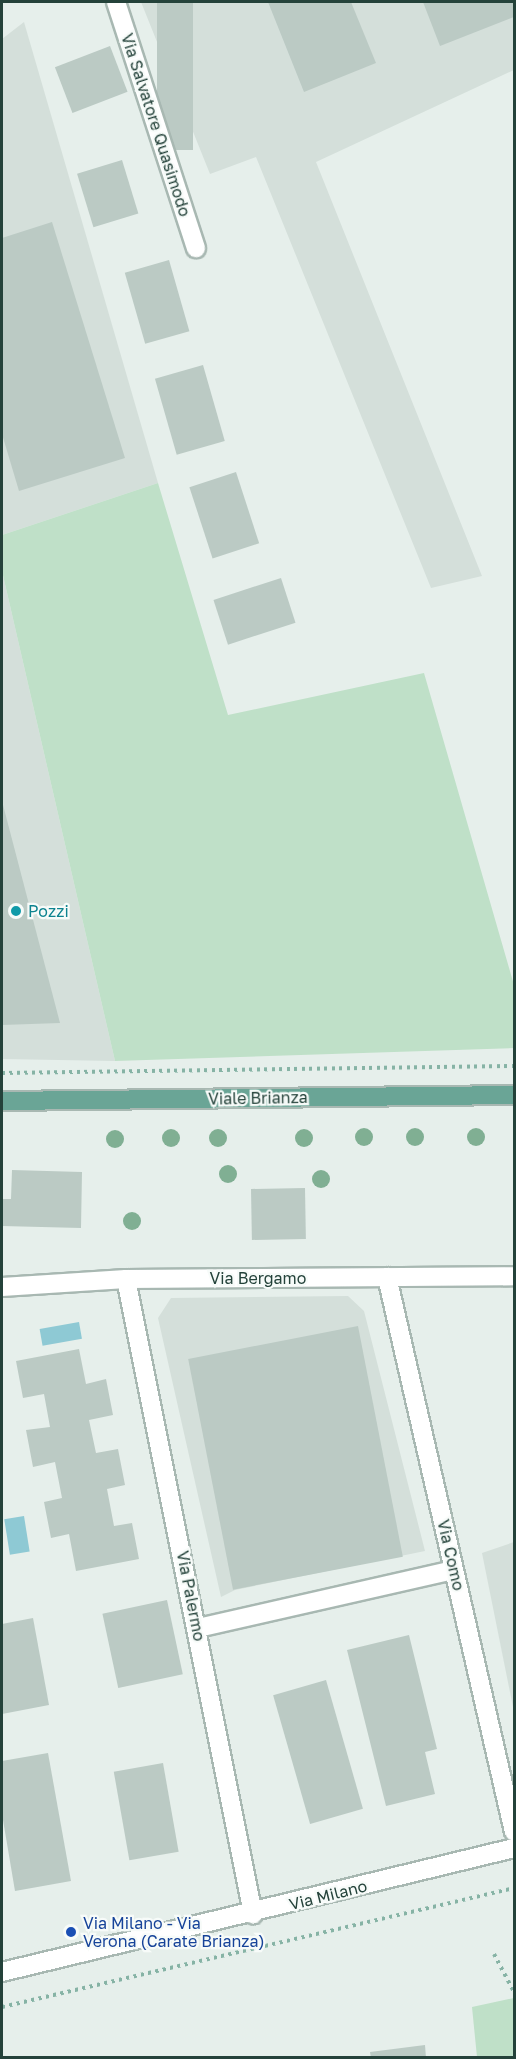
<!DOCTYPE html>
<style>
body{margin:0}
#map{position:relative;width:516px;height:2059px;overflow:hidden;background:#e6efeb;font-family:"Golos Text",sans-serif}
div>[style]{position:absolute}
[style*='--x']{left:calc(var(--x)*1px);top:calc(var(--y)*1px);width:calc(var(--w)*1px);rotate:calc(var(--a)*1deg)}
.built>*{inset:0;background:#d4dfda}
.green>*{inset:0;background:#bfe0c8}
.water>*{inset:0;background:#8ec9d4;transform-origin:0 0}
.building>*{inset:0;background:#bbcac4;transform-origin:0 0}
.path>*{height:4px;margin-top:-2px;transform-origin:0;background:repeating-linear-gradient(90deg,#86b3a5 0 3px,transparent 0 7.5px)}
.roads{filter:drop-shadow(2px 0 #a8b8b2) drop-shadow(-2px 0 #a8b8b2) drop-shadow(0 2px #a8b8b2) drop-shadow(0 -2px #a8b8b2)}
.minor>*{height:18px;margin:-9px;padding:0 9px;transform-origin:9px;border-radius:9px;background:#fff}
.major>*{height:18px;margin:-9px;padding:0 9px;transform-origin:9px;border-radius:9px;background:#6aa596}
.trees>*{width:18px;height:18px;margin:-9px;border-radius:50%;background:#80af93}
.dots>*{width:16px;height:16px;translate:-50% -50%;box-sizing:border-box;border:3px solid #f7fbf9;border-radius:50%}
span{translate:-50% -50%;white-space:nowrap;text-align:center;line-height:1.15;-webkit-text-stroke:4.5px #f7fbf9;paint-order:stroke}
.street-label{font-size:16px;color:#24423a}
.culture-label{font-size:16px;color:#0d838f}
.left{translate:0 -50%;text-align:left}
.transit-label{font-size:16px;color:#164399}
.frame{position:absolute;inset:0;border:3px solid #24423a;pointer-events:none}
</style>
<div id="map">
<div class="built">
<div style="clip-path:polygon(141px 2px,514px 2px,514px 70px,316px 162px,482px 576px,431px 588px,256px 157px,210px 174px)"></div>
<div style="clip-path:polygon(24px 22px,158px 483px,2px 535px,2px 39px)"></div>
<div style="clip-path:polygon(2px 571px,115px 1061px,2px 1059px)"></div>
<div style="clip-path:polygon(348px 1296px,364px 1311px,425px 1551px,235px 1590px,221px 1597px,158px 1318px,171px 1298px)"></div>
<div style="clip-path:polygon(514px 1542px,514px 1712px,482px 1553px)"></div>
</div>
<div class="green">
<div style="clip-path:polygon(158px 483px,228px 715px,424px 673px,514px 985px,514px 1048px,115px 1061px,2px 571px,2px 535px)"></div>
<div style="clip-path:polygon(514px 1998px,514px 2057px,477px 2057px,472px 2007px)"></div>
</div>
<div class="water">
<div style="left:79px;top:1322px;width:17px;height:40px;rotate:80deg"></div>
<div style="left:24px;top:1516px;width:36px;height:20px;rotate:81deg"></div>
</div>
<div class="building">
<div style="left:157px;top:2px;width:36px;height:148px"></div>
<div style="clip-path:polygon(268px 2px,351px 2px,376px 63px,304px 92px)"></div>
<div style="clip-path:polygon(423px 2px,514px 2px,514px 17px,440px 46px)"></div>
<div style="left:110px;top:46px;width:49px;height:59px;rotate:69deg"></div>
<div style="left:122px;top:160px;width:56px;height:47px;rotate:73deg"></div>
<div style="clip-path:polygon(52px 222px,125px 458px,19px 491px,2px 434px,2px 238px)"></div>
<div style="left:169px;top:260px;width:74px;height:46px;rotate:74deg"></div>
<div style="left:203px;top:365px;width:79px;height:50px;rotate:74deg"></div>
<div style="left:236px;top:472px;width:75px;height:49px;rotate:72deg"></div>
<div style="left:281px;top:578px;width:47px;height:71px;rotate:72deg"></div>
<div style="clip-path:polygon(2px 801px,60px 1023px,2px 1025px)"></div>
<div style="clip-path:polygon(12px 1170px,82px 1172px,81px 1228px,2px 1226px,2px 1199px,11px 1199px)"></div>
<div style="left:305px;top:1188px;width:51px;height:54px;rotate:89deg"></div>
<div style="left:358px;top:1326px;width:235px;height:173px;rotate:79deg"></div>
<div style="clip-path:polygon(79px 1349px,86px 1384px,106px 1379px,113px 1415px,89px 1420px,96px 1453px,118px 1449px,125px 1485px,107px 1489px,114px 1526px,132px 1523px,139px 1559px,76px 1571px,69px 1534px,51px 1538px,44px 1502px,62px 1498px,55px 1462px,33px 1467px,26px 1430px,50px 1427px,44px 1394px,23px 1398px,16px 1361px)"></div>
<div style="left:167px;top:1600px;width:76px;height:66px;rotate:78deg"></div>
<div style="clip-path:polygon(33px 1618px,49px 1705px,2px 1714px,2px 1624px)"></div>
<div style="clip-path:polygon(409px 1635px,437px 1749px,425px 1752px,435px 1794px,386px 1806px,347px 1650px)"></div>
<div style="left:326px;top:1680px;width:134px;height:55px;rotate:74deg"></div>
<div style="clip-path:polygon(48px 1753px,71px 1881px,15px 1891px,2px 1814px,2px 1761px)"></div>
<div style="left:163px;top:1763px;width:90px;height:50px;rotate:80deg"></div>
<div style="clip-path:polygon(425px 2045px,426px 2058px,371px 2058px,370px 2052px)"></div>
</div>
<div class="path">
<div style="--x:2;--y:1073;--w:512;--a:-0.78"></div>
<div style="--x:494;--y:1954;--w:43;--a:62.2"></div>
<div style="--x:2;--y:2007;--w:526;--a:-13.08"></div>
</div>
<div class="roads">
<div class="minor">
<div style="--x:116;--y:2;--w:259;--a:72"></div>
<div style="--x:387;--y:1277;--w:569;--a:77.11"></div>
<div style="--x:126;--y:1279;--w:648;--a:78.69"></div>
<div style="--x:2;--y:1287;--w:124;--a:-3.7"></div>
<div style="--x:126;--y:1279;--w:388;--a:-0.4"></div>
<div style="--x:198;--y:1628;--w:262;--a:-12.8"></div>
<div style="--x:2;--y:1972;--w:527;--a:-13.61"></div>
</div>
<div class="major">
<div style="--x:2;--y:1101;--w:512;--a:-0.67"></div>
</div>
</div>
<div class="trees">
<div style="left:364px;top:1137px"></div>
<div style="left:415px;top:1137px"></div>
<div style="left:476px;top:1137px"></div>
<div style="left:171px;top:1138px"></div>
<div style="left:218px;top:1138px"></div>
<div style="left:304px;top:1138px"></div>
<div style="left:115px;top:1139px"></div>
<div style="left:228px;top:1174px"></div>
<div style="left:321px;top:1179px"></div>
<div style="left:132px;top:1221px"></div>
</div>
<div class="dots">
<div style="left:16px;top:911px;background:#0f9aa8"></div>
<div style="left:71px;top:1932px;background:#1a4fb4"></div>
</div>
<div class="street-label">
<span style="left:156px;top:125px;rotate:72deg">Via Salvatore Quasimodo</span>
<span style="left:258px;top:1098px;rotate:-1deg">Viale Brianza</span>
<span style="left:258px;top:1278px">Via Bergamo</span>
<span style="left:451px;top:1555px;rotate:77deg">Via Como</span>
<span style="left:191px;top:1596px;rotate:79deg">Via Palermo</span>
<span style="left:328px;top:1895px;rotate:-14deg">Via Milano</span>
</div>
<div class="culture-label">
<span class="left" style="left:28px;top:911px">Pozzi</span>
</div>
<div class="transit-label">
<span class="left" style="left:83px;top:1932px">Via Milano - Via<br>Verona (Carate Brianza)</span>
</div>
<div class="frame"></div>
</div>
